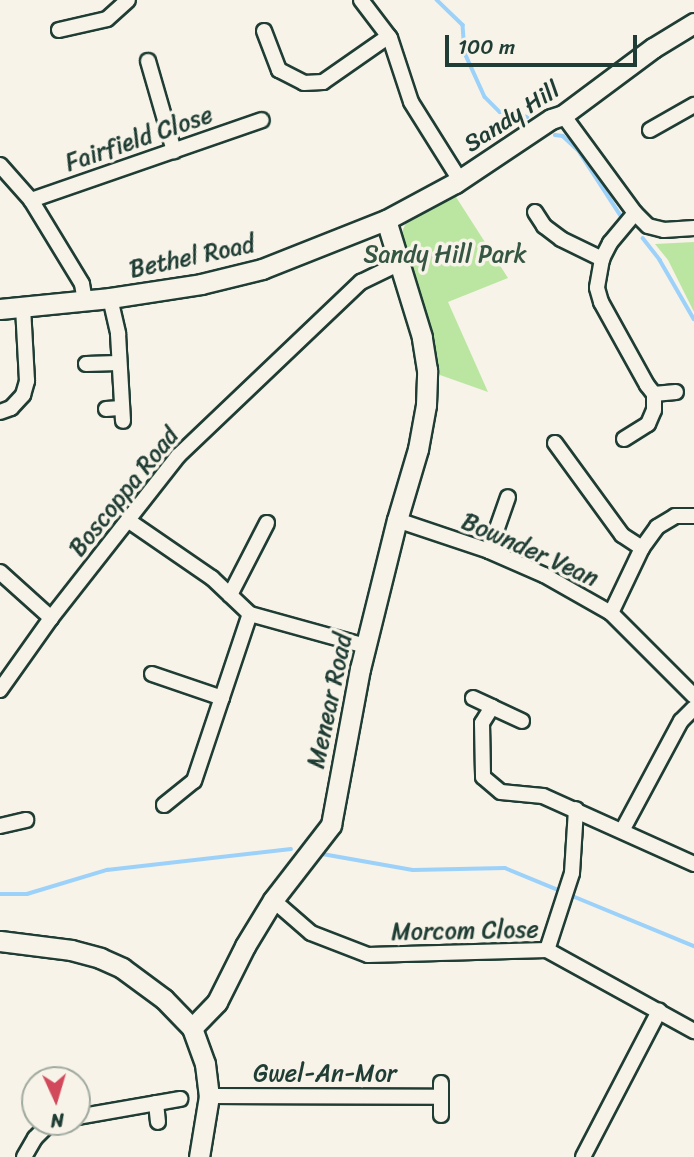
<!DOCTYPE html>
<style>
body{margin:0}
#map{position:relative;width:694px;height:1157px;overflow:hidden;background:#f7f3e8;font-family:Sriracha,sans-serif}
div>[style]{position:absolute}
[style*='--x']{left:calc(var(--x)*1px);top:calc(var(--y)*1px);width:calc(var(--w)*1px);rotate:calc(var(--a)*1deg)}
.green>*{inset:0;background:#bbe6a2}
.stream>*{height:3.5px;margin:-1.75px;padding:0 1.75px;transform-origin:1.75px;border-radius:1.75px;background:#9cd1fa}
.roads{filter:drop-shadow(2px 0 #1f3d34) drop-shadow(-2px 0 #1f3d34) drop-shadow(0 2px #1f3d34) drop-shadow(0 -2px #1f3d34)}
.minor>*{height:14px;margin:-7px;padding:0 7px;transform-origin:7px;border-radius:7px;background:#f7f3e8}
.tertiary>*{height:19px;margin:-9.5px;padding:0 9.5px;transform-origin:9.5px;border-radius:9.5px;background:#f7f3e8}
span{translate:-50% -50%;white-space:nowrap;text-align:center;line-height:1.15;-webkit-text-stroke:7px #f7f3e8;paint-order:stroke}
.street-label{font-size:24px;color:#1f3d34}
.park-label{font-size:24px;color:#365644}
.north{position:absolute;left:21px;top:1066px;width:70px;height:70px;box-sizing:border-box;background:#f7f3e8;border:2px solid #a1aaa0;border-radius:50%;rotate:176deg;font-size:19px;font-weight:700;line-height:28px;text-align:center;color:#1f3d34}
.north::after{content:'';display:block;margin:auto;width:24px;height:32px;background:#d1495b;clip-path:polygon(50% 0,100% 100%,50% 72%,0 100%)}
.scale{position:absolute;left:445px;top:35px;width:192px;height:32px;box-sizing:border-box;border:4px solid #1f3d34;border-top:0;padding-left:9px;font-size:21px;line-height:24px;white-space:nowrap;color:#1f3d34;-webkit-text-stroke:5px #f7f3e8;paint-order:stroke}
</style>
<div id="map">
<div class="green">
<div style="clip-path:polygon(456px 197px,508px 278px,448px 302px,488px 392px,440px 375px,399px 240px,406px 222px)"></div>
<div style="clip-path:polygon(694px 242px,694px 312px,668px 260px,655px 244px)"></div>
</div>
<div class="stream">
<div style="--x:437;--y:0;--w:36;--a:44"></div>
<div style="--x:463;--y:25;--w:28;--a:86"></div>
<div style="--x:465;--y:53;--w:48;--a:65.6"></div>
<div style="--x:485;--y:97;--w:21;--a:45"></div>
<div style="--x:500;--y:112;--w:11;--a:0"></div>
<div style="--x:511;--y:112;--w:17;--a:17"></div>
<div style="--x:555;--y:135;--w:8;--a:7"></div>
<div style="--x:563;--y:136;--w:22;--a:43"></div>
<div style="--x:579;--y:151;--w:77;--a:57.1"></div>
<div style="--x:643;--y:238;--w:28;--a:52"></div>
<div style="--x:660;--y:260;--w:68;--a:60"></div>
<div style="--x:317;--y:853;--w:97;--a:10"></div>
<div style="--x:413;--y:870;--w:92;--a:-1.2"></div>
<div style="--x:505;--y:868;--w:55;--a:22.4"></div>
<div style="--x:0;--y:894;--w:27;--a:0"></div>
<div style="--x:27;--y:894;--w:84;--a:-16.7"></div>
<div style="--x:107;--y:870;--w:185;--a:-6.5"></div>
<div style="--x:575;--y:897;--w:129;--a:22.4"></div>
</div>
<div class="roads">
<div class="minor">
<div style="--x:361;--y:0;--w:48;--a:52.7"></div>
<div style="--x:390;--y:38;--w:67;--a:71.8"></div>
<div style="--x:411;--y:102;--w:92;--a:57.9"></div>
<div style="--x:59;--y:30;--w:49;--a:-12.9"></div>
<div style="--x:107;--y:19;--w:28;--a:-42"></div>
<div style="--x:264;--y:31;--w:42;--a:69"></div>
<div style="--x:279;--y:70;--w:28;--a:27"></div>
<div style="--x:304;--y:83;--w:19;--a:-3"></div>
<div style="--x:323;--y:82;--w:80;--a:-34.9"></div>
<div style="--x:148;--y:61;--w:94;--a:73.9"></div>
<div style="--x:563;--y:115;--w:122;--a:53.7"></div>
<div style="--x:635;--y:213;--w:18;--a:45"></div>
<div style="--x:648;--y:226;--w:16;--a:14"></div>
<div style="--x:664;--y:230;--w:30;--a:-4"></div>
<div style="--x:650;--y:130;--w:51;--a:-29.6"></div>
<div style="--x:0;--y:165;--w:47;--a:48.5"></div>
<div style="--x:31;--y:200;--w:98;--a:58.7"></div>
<div style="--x:82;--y:284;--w:17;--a:80"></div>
<div style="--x:31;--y:200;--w:244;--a:-19.1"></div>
<div style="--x:535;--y:212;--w:17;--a:57"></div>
<div style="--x:544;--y:226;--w:21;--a:37"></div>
<div style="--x:561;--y:239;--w:46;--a:26"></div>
<div style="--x:635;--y:213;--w:39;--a:130"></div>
<div style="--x:610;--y:243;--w:18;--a:117"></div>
<div style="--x:602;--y:259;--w:29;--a:100"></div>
<div style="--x:597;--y:288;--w:15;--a:74"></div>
<div style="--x:601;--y:302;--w:95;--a:61"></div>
<div style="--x:647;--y:385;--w:11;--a:52"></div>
<div style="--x:654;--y:394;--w:22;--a:-5"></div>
<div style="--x:110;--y:298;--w:37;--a:77"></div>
<div style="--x:118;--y:334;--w:87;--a:86.7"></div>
<div style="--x:86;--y:364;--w:32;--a:-2"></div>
<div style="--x:106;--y:409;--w:16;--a:-4"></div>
<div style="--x:0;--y:412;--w:12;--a:-20"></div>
<div style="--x:11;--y:408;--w:18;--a:-47"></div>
<div style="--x:23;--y:395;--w:15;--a:-74"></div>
<div style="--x:27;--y:381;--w:74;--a:-93.1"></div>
<div style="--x:624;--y:439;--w:28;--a:-32"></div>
<div style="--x:648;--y:424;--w:15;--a:-67"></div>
<div style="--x:654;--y:410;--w:16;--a:-90"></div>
<div style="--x:555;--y:443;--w:114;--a:53.9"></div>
<div style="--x:622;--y:535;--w:24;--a:33"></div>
<div style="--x:397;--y:520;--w:97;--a:18.6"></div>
<div style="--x:489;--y:551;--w:60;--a:23.6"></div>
<div style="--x:544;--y:575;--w:77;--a:29.6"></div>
<div style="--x:611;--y:613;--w:117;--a:45"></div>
<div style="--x:129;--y:521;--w:101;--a:34.5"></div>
<div style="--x:212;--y:578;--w:52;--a:43.5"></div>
<div style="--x:250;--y:614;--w:119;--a:15.5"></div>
<div style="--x:489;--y:551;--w:57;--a:-70.6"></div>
<div style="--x:0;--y:572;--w:69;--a:42"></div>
<div style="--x:230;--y:595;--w:81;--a:-62.8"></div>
<div style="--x:611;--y:613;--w:72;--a:-64.5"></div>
<div style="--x:642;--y:548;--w:26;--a:-54"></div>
<div style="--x:657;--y:527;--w:21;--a:-31"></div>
<div style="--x:675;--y:516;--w:19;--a:0"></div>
<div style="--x:152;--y:674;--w:74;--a:18.9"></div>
<div style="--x:0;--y:690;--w:88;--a:-54.7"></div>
<div style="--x:51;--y:618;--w:206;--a:-51.9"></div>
<div style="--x:178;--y:456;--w:253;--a:-43.6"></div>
<div style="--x:361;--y:282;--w:43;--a:-26"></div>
<div style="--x:473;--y:698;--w:21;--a:25"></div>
<div style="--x:522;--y:721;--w:33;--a:-155"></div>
<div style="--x:492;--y:707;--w:19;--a:122"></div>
<div style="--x:482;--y:723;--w:54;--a:88.9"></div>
<div style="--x:483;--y:777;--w:23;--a:40"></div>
<div style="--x:501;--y:792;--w:42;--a:5.4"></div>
<div style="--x:543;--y:796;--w:166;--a:24.2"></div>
<div style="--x:164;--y:805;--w:38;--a:-39"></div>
<div style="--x:194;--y:781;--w:176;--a:-71.5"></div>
<div style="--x:0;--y:826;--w:27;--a:-13"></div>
<div style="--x:623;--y:829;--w:123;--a:-61.8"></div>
<div style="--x:681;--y:721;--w:18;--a:-45"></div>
<div style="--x:273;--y:900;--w:50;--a:41"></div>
<div style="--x:311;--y:933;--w:61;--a:21.1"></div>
<div style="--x:368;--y:955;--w:179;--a:-1.6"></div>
<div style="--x:547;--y:950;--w:168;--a:28.9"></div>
<div style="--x:547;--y:950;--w:81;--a:-72"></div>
<div style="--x:572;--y:873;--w:64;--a:-86.4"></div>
<div style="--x:209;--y:1096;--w:232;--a:0.2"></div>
<div style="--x:156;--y:1103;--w:19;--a:84"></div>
<div style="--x:441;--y:1115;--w:32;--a:-90"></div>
<div style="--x:77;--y:1117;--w:105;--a:-9.9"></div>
<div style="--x:24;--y:1157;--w:22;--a:-60"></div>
<div style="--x:35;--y:1138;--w:23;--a:-45"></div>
<div style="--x:583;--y:1157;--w:165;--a:-62.5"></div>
</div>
<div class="tertiary">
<div style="--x:0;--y:309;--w:111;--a:-5.7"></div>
<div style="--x:110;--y:298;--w:92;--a:-8.7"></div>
<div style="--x:201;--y:284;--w:63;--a:-13.8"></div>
<div style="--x:262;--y:269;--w:133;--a:-21.6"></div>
<div style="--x:386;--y:220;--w:78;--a:-28.2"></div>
<div style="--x:455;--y:183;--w:115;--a:-33.7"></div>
<div style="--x:551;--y:119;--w:13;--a:-18"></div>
<div style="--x:563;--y:115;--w:112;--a:-36.7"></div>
<div style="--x:653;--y:48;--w:48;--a:-31.4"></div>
<div style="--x:0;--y:941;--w:72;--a:7.2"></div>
<div style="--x:71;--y:950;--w:30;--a:15"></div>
<div style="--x:100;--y:958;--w:24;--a:24"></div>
<div style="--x:122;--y:968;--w:52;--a:36.4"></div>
<div style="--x:164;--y:999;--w:40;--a:46"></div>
<div style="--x:192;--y:1028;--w:38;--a:70"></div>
<div style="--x:205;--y:1064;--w:32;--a:83"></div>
<div style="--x:209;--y:1096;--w:62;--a:99.3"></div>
<div style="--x:192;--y:1028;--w:36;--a:-46"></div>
<div style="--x:217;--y:1002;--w:63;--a:-63.4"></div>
<div style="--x:245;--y:946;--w:54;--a:-58.7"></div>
<div style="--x:273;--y:900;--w:95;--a:-52.3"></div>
<div style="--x:331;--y:825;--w:159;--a:-79.5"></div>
<div style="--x:360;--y:669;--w:154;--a:-76.1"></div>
<div style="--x:397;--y:520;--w:74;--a:-73.5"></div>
<div style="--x:418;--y:449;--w:45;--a:-79.7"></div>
<div style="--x:426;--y:405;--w:35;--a:-88"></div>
<div style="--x:427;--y:370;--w:33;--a:-99"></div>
<div style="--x:422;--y:337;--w:122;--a:-107.1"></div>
</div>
</div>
<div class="street-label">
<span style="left:512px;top:117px;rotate:-33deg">Sandy Hill</span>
<span style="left:139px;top:139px;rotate:-19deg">Fairfield Close</span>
<span style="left:192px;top:257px;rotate:-12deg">Bethel Road</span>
<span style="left:124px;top:492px;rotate:-51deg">Boscoppa Road</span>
<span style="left:530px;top:550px;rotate:24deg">Bownder Vean</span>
<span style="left:330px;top:701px;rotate:-78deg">Menear Road</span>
<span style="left:465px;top:931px;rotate:-1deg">Morcom Close</span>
<span style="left:325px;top:1074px">Gwel-An-Mor</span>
</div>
<div class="park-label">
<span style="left:445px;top:255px">Sandy Hill Park</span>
</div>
<div class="north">N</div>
<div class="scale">100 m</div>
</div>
